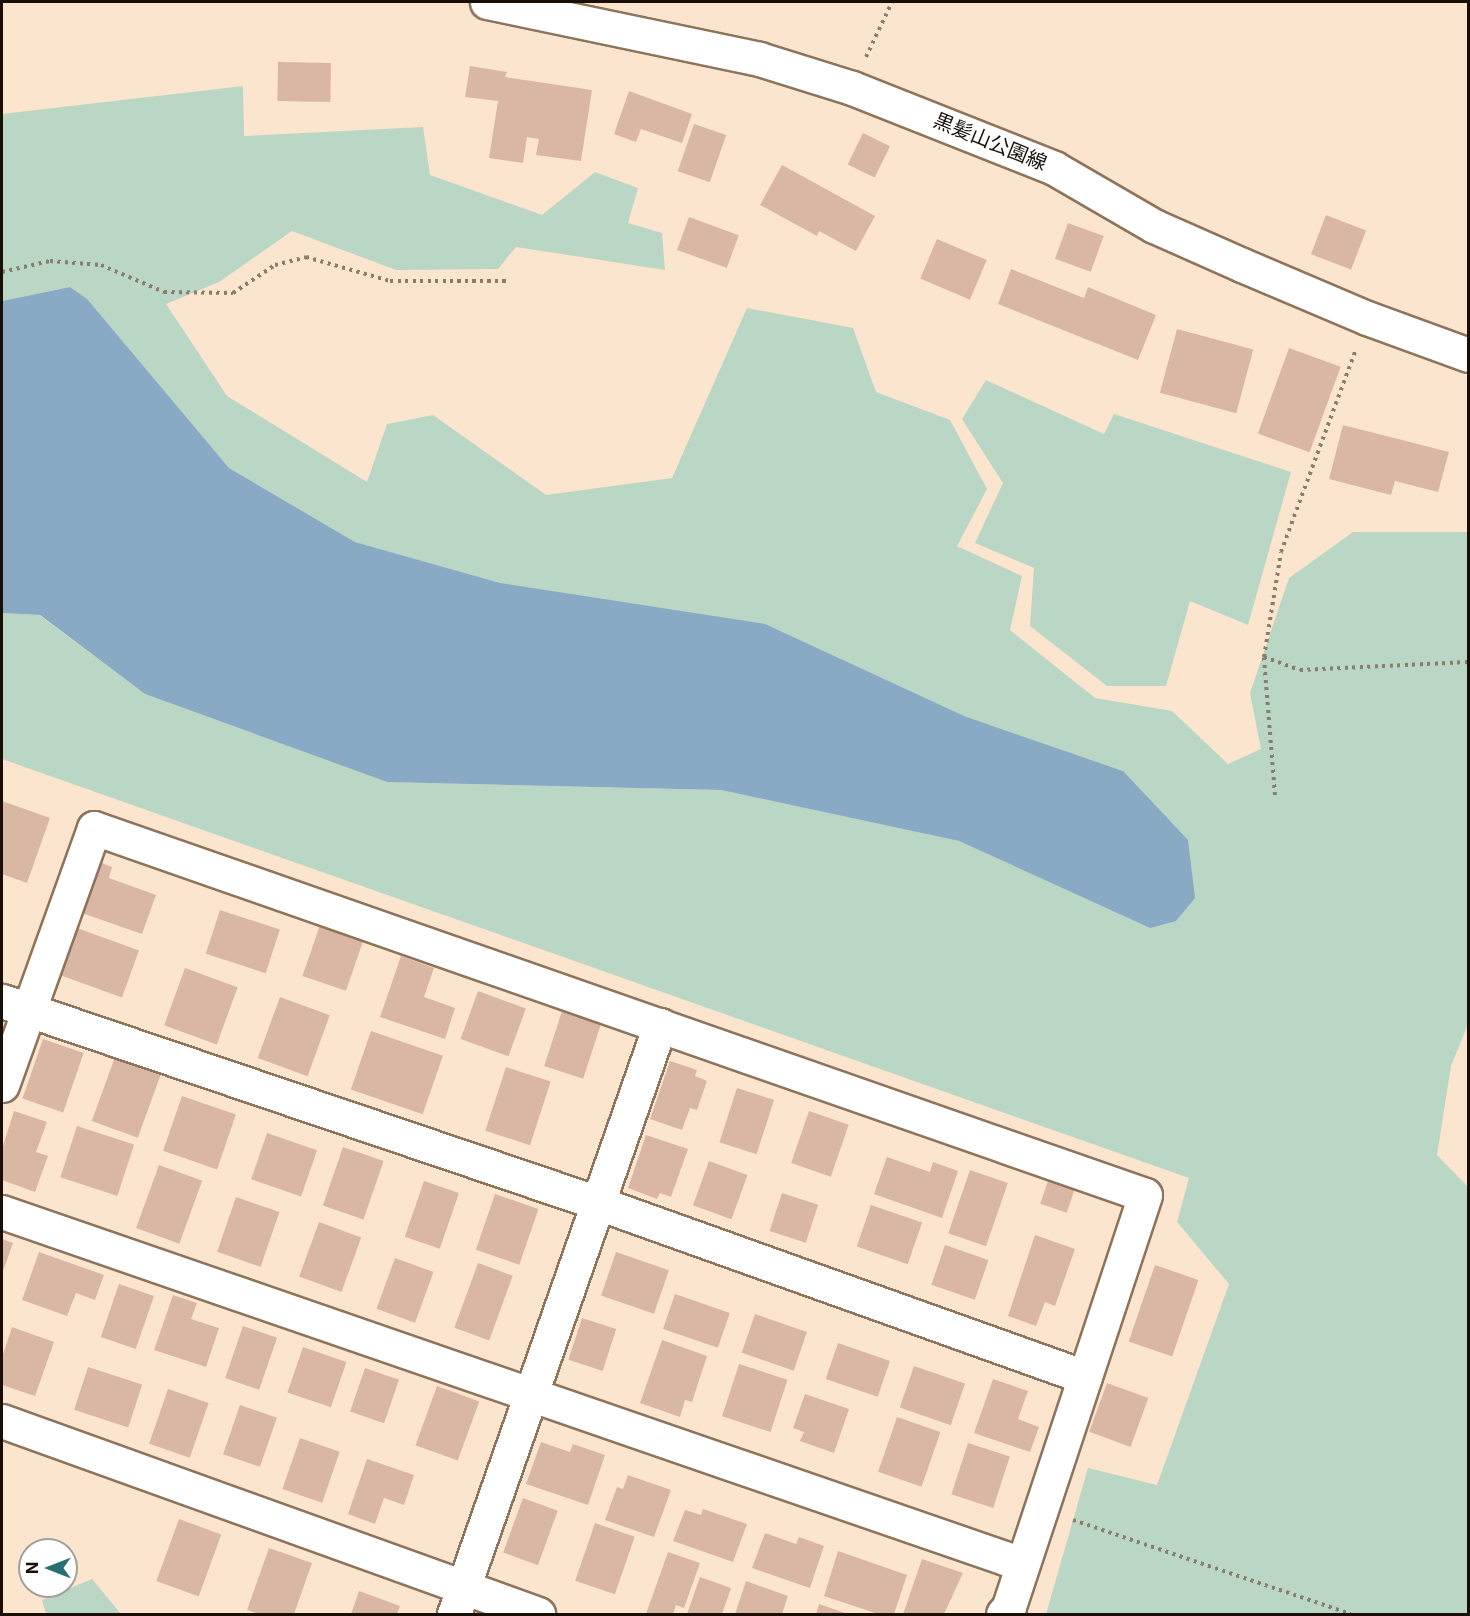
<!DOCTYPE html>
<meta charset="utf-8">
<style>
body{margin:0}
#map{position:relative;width:1470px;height:1616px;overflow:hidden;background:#fce5cf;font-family:Inter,"Noto Sans JP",sans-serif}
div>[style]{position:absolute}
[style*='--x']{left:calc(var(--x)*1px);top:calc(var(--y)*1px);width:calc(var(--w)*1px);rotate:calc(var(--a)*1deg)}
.green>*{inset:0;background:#bad6c4}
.water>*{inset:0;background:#88aac4}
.building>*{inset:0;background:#dab7a5;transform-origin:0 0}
.path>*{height:4px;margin-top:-2px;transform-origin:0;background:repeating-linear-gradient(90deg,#8c7c6c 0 3px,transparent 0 7.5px)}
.roads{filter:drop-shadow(2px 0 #8d745b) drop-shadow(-2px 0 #8d745b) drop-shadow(0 2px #8d745b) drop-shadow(0 -2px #8d745b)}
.minor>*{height:33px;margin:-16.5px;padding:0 16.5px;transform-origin:16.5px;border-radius:16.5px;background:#fff}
.secondary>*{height:33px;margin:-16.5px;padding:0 16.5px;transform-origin:16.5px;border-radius:16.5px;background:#fff}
span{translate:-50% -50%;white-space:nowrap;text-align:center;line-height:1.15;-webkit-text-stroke:4.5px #fff;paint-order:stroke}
.street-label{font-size:20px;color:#190f06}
.frame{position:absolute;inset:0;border:3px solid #190f06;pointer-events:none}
.north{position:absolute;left:18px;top:1538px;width:60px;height:60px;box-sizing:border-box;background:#fff;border:2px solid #a39f9b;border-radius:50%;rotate:270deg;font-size:16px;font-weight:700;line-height:24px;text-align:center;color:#190f06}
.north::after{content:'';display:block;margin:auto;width:21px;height:27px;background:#267174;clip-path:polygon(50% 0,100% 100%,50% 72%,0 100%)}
</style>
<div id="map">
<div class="green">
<div style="clip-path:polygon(243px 86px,244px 136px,423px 127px,430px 175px,542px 215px,595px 172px,638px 188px,628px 223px,662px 233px,665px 270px,516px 247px,498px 269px,396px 270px,292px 231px,219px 282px,166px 304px,227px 396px,367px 482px,387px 424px,433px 415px,546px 495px,672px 478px,747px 308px,853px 328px,876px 392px,950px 420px,987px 489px,957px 546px,1022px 576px,1010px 630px,1095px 698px,1172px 711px,1228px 764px,1261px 749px,1250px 693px,1289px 578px,1353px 532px,1468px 532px,1468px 1024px,1451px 1066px,1437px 1155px,1468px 1187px,1468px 1614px,1046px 1614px,1088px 1468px,1157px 1485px,1229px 1284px,1177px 1222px,1189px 1178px,2px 759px,2px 613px,39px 615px,145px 694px,387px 782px,721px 790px,959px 841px,1150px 928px,1123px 771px,964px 716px,355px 542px,229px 468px,86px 299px,70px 287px,2px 301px,2px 114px)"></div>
<div style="clip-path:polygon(986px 380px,1104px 434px,1114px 414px,1291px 472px,1248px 625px,1190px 601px,1166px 686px,1107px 686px,1030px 626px,1034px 568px,975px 543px,1003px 483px,962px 419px)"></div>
<div style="clip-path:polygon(92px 1579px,121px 1614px,46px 1614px,42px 1600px)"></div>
</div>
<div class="water">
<div style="clip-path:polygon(70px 287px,87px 299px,229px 468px,355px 542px,500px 583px,765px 624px,964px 716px,1123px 771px,1188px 840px,1195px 898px,1176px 921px,1150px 928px,959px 841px,721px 790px,387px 782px,145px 694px,40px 615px,2px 613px,2px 301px)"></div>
</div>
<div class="building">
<div style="left:278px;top:62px;width:53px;height:39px;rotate:1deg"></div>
<div style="clip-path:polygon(470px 66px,507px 72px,505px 77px,592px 90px,581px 161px,536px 155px,539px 139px,527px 137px,523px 163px,489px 158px,498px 101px,465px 97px)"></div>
<div style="clip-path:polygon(629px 91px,692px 114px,682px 143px,641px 129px,636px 142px,614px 134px)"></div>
<div style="left:694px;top:124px;width:34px;height:50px;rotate:19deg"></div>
<div style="left:863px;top:133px;width:30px;height:35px;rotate:26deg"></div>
<div style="clip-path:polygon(782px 165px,875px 216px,856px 251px,819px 231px,817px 236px,760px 205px)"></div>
<div style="left:1326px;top:215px;width:43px;height:42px;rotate:21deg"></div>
<div style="left:689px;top:217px;width:53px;height:35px;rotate:20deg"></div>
<div style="left:1068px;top:223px;width:38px;height:38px;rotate:20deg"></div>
<div style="left:937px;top:239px;width:54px;height:43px;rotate:23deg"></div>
<div style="clip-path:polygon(1011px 269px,1084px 298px,1088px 287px,1156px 315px,1138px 360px,998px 304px)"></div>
<div style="left:1177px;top:329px;width:79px;height:66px;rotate:15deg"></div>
<div style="left:1289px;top:348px;width:55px;height:91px;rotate:20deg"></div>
<div style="clip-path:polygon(1343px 425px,1449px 452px,1438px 492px,1395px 481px,1391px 495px,1329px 479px)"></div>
<div style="clip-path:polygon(2px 801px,50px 818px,27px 883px,2px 874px)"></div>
<div style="clip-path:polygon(97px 861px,112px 867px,109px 878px,156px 895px,142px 934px,79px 912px)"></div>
<div style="left:220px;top:910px;width:63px;height:46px;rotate:18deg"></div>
<div style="left:321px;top:922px;width:46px;height:57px;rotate:19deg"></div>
<div style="left:77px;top:928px;width:66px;height:50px;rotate:20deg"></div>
<div style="clip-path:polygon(401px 956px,434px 968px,424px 997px,455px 1008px,445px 1039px,380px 1017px)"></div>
<div style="left:185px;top:968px;width:56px;height:61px;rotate:20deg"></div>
<div style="left:478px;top:991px;width:51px;height:51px;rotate:20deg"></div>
<div style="left:280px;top:997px;width:53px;height:65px;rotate:20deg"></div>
<div style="left:563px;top:1008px;width:41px;height:61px;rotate:18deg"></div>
<div style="left:371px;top:1031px;width:76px;height:62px;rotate:19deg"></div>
<div style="left:43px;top:1039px;width:43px;height:63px;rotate:19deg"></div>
<div style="left:115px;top:1057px;width:49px;height:68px;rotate:20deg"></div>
<div style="clip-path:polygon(670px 1061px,697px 1070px,695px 1076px,707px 1081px,697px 1110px,690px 1108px,682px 1130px,650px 1119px)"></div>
<div style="left:506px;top:1067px;width:47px;height:67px;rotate:18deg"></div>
<div style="left:737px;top:1088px;width:39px;height:57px;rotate:18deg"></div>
<div style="left:182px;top:1096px;width:57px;height:58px;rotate:19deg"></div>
<div style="clip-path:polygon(14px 1111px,47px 1122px,36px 1152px,48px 1156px,35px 1192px,2px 1180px,2px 1149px)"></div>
<div style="left:809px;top:1111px;width:42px;height:55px;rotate:19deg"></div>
<div style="left:77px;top:1126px;width:60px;height:54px;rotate:18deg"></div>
<div style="left:267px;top:1133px;width:53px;height:49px;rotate:19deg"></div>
<div style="clip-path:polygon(646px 1135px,688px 1149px,671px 1197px,660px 1193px,657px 1199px,628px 1188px)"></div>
<div style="left:343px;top:1147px;width:43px;height:62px;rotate:19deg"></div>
<div style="clip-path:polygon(887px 1157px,930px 1172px,933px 1162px,958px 1171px,942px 1218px,874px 1194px)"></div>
<div style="left:709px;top:1161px;width:41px;height:47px;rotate:20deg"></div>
<div style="left:159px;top:1165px;width:46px;height:67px;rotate:20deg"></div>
<div style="left:970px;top:1170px;width:40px;height:67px;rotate:19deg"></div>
<div style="left:424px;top:1181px;width:37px;height:59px;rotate:19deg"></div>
<div style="left:1048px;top:1181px;width:28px;height:24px;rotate:19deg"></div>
<div style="left:782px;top:1193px;width:38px;height:40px;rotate:18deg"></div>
<div style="left:495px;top:1194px;width:46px;height:59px;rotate:19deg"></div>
<div style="left:236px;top:1197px;width:46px;height:58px;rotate:19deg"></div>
<div style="left:871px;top:1205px;width:54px;height:44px;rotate:19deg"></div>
<div style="left:319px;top:1222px;width:45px;height:58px;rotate:20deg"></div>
<div style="clip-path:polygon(1035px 1235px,1075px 1249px,1055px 1306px,1045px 1302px,1036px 1326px,1008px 1316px)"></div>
<div style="clip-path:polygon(2px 1239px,13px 1243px,2px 1274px)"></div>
<div style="left:945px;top:1245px;width:46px;height:42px;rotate:19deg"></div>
<div style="clip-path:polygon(39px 1252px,104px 1275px,95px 1300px,76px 1293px,67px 1316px,22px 1300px)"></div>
<div style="left:616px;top:1252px;width:56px;height:46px;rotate:19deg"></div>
<div style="left:395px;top:1258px;width:41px;height:54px;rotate:20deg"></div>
<div style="left:478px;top:1263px;width:37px;height:69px;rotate:20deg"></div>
<div style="left:1155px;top:1265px;width:46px;height:81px;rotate:19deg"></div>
<div style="left:119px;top:1284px;width:37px;height:56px;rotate:19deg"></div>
<div style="left:675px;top:1294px;width:58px;height:37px;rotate:19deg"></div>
<div style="clip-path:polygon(173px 1295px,197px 1303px,191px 1319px,219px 1328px,206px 1367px,154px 1350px)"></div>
<div style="left:755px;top:1314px;width:55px;height:41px;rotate:19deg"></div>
<div style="left:582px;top:1318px;width:36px;height:44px;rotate:18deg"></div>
<div style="left:243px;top:1326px;width:36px;height:55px;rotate:19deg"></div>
<div style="clip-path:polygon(12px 1327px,54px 1342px,35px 1396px,2px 1385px,2px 1357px)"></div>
<div style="clip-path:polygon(662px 1340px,707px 1356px,692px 1402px,685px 1400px,680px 1417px,640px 1403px)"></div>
<div style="left:838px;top:1343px;width:55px;height:38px;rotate:19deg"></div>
<div style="left:303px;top:1347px;width:46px;height:48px;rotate:19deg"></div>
<div style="left:739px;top:1364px;width:51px;height:55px;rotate:18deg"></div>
<div style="left:914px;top:1366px;width:54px;height:44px;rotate:19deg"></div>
<div style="left:88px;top:1367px;width:57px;height:45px;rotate:18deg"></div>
<div style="left:365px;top:1368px;width:36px;height:46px;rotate:19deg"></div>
<div style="clip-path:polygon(993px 1379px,1028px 1391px,1018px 1419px,1039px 1427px,1030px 1452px,974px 1433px)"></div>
<div style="left:1107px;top:1383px;width:44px;height:52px;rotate:20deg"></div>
<div style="left:437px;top:1386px;width:45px;height:63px;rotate:20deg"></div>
<div style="left:168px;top:1389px;width:43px;height:58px;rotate:19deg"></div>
<div style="clip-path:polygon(805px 1394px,849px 1409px,834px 1453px,800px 1441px,804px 1432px,793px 1428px)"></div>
<div style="left:240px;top:1405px;width:39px;height:52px;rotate:19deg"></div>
<div style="left:897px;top:1417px;width:46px;height:58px;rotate:19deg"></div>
<div style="left:300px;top:1438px;width:42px;height:54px;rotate:19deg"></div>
<div style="clip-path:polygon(541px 1442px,570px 1452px,573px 1444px,605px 1455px,588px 1505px,526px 1484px)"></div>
<div style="left:968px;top:1443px;width:44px;height:54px;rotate:18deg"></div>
<div style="clip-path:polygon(367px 1459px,414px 1475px,404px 1505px,384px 1498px,375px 1524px,348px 1514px)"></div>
<div style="clip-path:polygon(628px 1475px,671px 1490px,654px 1537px,605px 1520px,617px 1487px,623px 1489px)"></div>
<div style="left:523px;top:1498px;width:37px;height:58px;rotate:20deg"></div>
<div style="clip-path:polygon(703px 1509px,747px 1524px,733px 1562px,673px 1541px,685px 1510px,701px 1515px)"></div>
<div style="left:179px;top:1519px;width:45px;height:66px;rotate:20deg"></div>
<div style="left:595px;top:1523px;width:42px;height:61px;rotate:19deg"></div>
<div style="clip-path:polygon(765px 1533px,796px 1544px,799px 1537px,824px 1546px,810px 1588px,752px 1568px)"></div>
<div style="clip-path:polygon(269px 1548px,312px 1563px,294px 1614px,259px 1614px,247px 1610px)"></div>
<div style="clip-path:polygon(838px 1551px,907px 1575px,894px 1614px,878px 1614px,824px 1596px)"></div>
<div style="clip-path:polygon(668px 1552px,700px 1563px,684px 1608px,676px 1605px,673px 1614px,646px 1614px)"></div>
<div style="clip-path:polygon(922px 1559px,963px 1573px,944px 1614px,903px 1614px)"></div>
<div style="clip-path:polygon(700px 1577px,731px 1588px,722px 1614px,687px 1614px)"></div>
<div style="clip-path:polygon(746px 1581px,788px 1596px,782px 1614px,735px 1614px)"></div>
<div style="clip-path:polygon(359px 1591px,400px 1606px,397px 1614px,351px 1614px)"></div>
<div style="clip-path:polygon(819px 1604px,848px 1614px,816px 1614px)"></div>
</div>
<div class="path">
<div style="--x:866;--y:57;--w:61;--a:-64.7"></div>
<div style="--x:2;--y:272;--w:49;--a:-12.9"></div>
<div style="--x:50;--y:261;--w:51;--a:4.5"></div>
<div style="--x:101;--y:265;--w:69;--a:23.2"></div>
<div style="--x:164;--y:292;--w:69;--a:0.8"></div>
<div style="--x:233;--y:293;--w:50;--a:-33.7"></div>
<div style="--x:275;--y:265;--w:32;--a:-14"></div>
<div style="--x:306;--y:257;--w:87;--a:15.9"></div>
<div style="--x:390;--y:281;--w:120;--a:0"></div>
<div style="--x:1264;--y:657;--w:38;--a:20"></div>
<div style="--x:1300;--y:670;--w:168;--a:-2.7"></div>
<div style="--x:1275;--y:795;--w:138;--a:-94.6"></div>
<div style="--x:1264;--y:657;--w:106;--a:-80.8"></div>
<div style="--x:1281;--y:552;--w:216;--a:-69.7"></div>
<div style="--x:1073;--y:1520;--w:293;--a:18.7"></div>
</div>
<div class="roads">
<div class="minor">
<div style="--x:2;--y:1001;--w:629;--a:18.72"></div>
<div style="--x:598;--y:1203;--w:517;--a:19.66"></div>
<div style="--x:2;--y:1085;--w:273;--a:-70.3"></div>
<div style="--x:94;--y:828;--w:1113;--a:19.25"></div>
<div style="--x:1145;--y:1195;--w:434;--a:108.3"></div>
<div style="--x:1009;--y:1607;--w:9;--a:131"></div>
<div style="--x:2;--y:1212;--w:1079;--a:19.04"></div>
<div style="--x:2;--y:1421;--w:570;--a:19.8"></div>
<div style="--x:454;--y:1614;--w:624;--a:-70.72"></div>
</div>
<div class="secondary">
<div style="--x:487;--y:2;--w:278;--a:11.8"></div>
<div style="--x:759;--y:59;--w:97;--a:17.3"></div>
<div style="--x:852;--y:88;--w:217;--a:21.6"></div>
<div style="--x:1054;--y:168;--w:116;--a:30.1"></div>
<div style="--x:1154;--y:226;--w:96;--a:23.9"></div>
<div style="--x:1242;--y:265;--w:136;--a:23"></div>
<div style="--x:1367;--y:318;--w:108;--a:20.1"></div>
</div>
</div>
<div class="street-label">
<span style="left:990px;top:142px;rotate:22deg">黒髪山公園線</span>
</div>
<div class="frame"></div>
<div class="north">N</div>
</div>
